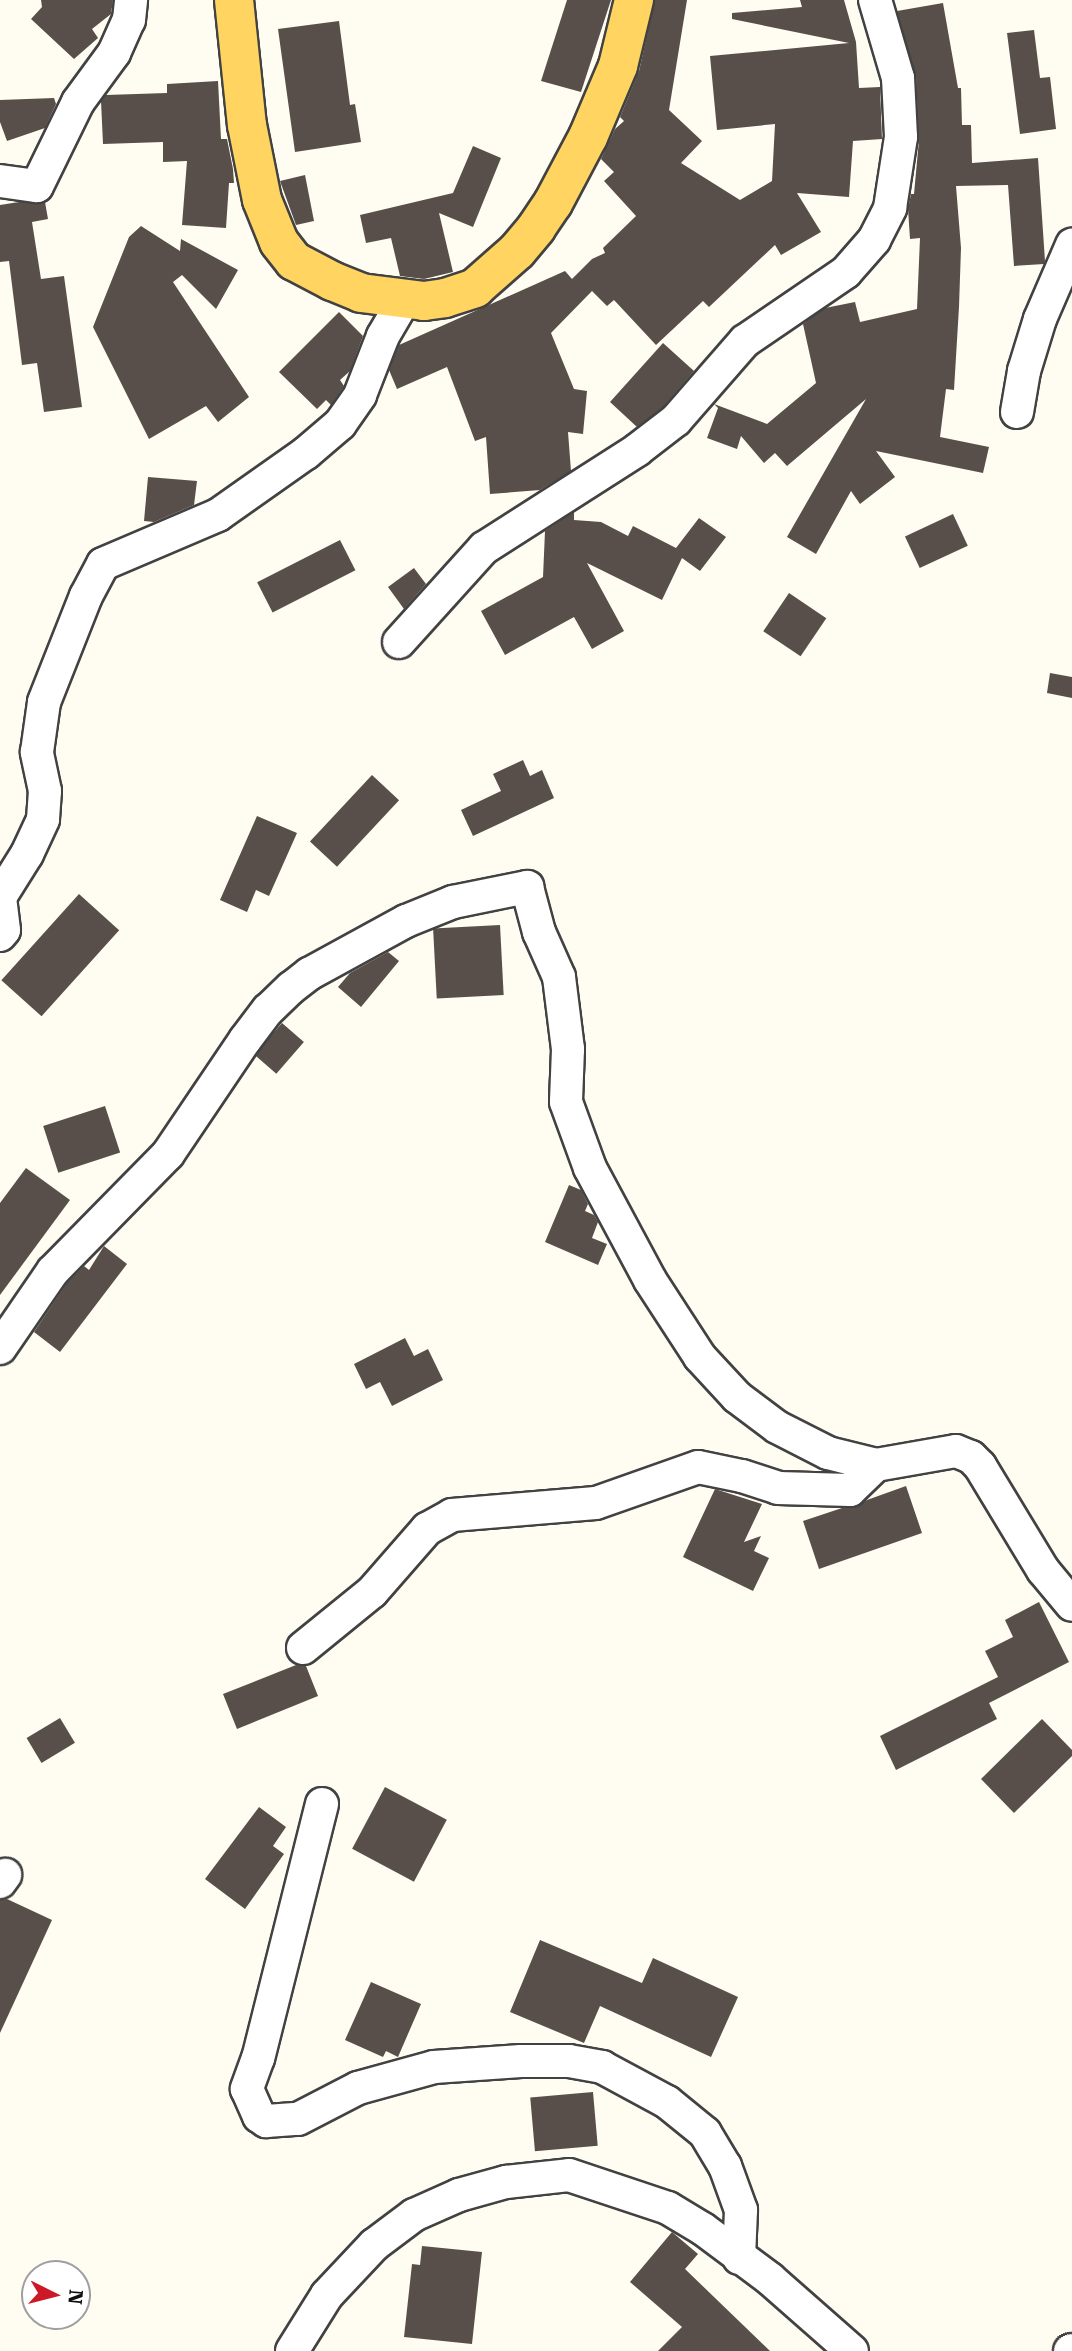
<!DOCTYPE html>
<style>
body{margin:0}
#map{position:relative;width:1072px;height:2351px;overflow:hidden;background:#fffcf1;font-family:"Roboto Serif",serif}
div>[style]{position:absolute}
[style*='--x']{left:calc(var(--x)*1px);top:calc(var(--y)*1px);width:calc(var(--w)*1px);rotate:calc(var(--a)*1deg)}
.building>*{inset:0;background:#594f4a;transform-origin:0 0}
.roads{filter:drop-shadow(2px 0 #424242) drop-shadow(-2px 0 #424242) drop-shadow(0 2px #424242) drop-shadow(0 -2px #424242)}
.street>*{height:32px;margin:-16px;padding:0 16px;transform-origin:16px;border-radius:16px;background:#fff}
.primary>*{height:38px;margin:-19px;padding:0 19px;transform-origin:19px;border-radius:19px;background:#ffd461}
span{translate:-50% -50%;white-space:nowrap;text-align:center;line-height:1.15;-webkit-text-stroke:7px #fff;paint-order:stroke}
.north{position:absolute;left:21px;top:2260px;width:70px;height:70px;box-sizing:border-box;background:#fff;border:2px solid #9f9f9f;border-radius:50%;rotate:96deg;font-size:19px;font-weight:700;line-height:28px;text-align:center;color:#0f0f0f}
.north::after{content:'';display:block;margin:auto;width:24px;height:32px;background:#cd1927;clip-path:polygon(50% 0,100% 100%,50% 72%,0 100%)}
</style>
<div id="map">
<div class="building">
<div style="clip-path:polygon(41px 0,113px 0,111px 14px,92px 29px,98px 38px,74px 59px,31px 19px,42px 7px)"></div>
<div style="clip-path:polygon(567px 0,611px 0,581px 92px,541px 81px)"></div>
<div style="clip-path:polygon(655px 0,687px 0,669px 110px,702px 141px,681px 163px,740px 200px,772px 181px,775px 124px,717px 130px,710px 56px,849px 43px,732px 19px,732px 13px,802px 7px,800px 0,844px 0,856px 42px,859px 88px,880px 87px,882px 139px,853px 141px,849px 197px,797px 193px,821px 232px,781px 255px,775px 245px,709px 307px,703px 301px,656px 345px,614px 300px,607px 306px,592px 291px,551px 333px,574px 389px,587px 391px,583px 434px,568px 432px,571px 471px,540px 490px,490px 494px,486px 437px,475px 441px,447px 367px,397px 389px,389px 370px,399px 345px,565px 271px,572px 279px,592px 259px,605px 253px,603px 248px,636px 216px,604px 181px,614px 172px,601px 159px,615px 129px,624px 121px,620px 117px,639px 71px)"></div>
<div style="clip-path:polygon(943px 3px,958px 88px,961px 88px,962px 125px,971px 125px,972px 163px,1038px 158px,1045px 261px,1044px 264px,1014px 266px,1008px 185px,956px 186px,961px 248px,959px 307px,954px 390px,946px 389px,940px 437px,989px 447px,983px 473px,876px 451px,895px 477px,860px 504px,851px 491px,816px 554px,787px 537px,866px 399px,787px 466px,775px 453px,764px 463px,741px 436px,737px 449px,707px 438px,718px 408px,714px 404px,767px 424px,816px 383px,803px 324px,825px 308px,855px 302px,860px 322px,917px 309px,920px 238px,910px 239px,908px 209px,911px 194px,914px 194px,919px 140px,916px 77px,897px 11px)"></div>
<div style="clip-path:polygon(339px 21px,350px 105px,355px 104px,361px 142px,295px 152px,278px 29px)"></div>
<div style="clip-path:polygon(1034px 30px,1040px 78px,1050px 77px,1056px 129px,1020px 134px,1007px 33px)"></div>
<div style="clip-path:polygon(218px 81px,221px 139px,227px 139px,233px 169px,234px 183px,229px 183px,226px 228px,182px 225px,187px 161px,163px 162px,163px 142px,103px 144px,101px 101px,106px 95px,167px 93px,167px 84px)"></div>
<div style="clip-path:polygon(54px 98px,56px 104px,45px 128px,7px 141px,0 122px,0 100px)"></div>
<div style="clip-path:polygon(473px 146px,501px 158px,473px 227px,439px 213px,453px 272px,424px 279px,400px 276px,391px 238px,366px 243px,360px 215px,453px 193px)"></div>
<div style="clip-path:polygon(305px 175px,314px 221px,296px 225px,280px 181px)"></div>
<div style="clip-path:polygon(19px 202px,45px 202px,48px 219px,32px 222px,41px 279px,64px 276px,82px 407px,44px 412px,37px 363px,22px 365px,9px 261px,0 262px,0 205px)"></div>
<div style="clip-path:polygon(141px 226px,180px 251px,181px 239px,238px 270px,216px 309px,182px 275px,173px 282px,249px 397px,218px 422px,206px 406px,149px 439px,93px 327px,129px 237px)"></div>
<div style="clip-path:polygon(339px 312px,363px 336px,350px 371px,340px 380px,344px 386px,331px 405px,326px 400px,317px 409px,279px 372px)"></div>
<div style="clip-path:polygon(663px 343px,694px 371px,663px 407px,637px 427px,610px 402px)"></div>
<div style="clip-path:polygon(148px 477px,197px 481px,194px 505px,154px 522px,144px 521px)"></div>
<div style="clip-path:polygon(574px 512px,574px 520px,601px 522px,628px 536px,633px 526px,676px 548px,699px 518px,726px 537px,700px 571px,682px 558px,662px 600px,587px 563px,624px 631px,592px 649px,574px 617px,505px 655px,481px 611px,543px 577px,545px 531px)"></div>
<div style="left:953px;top:514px;width:35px;height:53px;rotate:65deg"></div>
<div style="left:340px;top:540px;width:34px;height:93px;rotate:63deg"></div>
<div style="clip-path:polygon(414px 568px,426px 584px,404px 609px,388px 587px)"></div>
<div style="left:789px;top:593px;width:45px;height:46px;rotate:34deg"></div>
<div style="clip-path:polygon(1050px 673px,1072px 677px,1072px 698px,1047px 693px)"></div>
<div style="clip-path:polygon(523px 760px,530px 776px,542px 770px,554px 798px,473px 836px,461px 810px,501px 791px,493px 774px)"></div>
<div style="left:372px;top:775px;width:37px;height:91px;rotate:43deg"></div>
<div style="clip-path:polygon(257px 816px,297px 833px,269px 896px,256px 890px,247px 912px,220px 900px)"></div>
<div style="left:79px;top:894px;width:54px;height:116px;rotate:42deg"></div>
<div style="left:500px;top:925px;width:70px;height:67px;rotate:87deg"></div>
<div style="clip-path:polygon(388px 952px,399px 961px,361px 1007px,338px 987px,350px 973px)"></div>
<div style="left:282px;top:1023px;width:29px;height:42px;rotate:41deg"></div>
<div style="left:105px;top:1106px;width:49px;height:65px;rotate:72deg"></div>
<div style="clip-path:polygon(26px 1168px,70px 1200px,0 1295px,0 1203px)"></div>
<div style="clip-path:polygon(569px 1185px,581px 1190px,588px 1204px,585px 1211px,594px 1215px,598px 1222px,592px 1238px,607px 1244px,598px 1265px,545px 1242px)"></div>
<div style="clip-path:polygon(104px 1246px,127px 1264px,60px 1352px,34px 1332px,67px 1283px,84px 1266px,89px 1270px)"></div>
<div style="clip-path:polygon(405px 1338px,414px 1356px,428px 1349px,443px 1380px,392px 1406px,380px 1382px,366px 1389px,354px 1364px)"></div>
<div style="clip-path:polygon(906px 1486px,922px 1533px,819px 1569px,803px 1521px,842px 1508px,856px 1507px,867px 1500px)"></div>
<div style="clip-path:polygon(715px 1489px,762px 1504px,744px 1542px,761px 1536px,754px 1551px,769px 1558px,753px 1591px,683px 1557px)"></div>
<div style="clip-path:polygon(1039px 1602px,1069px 1662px,989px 1703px,997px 1719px,896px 1770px,880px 1736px,998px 1677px,985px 1651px,1013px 1637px,1005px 1620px)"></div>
<div style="clip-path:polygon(296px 1665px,306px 1666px,318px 1696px,237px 1729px,223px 1694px)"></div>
<div style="left:60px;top:1718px;width:29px;height:39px;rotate:59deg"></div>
<div style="clip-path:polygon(1042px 1719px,1072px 1750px,1072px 1756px,1014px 1813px,981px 1779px)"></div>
<div style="left:385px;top:1787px;width:70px;height:70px;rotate:28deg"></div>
<div style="clip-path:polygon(259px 1807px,286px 1827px,273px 1846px,284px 1854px,245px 1909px,205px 1879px)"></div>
<div style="clip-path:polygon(7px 1899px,52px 1920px,0 2033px,0 1900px)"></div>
<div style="clip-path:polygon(540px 1940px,642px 1983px,653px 1958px,738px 1997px,711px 2057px,600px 2006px,584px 2043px,510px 2012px)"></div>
<div style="clip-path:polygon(371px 1982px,421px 2004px,398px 2057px,386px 2051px,383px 2057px,345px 2040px)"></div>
<div style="left:593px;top:2092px;width:54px;height:63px;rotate:85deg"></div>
<div style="clip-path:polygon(672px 2232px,698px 2254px,685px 2269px,770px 2351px,658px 2351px,682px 2327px,630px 2282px)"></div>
<div style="clip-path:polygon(422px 2246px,482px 2252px,472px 2344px,404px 2337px,412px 2264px,420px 2265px)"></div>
</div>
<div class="roads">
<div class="street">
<div style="--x:0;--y:181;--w:37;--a:8"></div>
<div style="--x:37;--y:186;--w:93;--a:-64"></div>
<div style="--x:78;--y:102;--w:61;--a:-53.7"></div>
<div style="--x:114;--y:53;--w:36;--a:-66"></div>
<div style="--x:129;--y:20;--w:20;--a:-84"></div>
<div style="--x:1017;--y:412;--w:42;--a:-80.3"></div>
<div style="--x:1024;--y:371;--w:54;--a:-72.9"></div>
<div style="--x:1040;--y:319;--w:81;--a:-66.6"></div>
<div style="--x:399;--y:642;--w:127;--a:-47.9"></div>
<div style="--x:484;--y:548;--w:182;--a:-32.6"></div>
<div style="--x:637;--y:450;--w:49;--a:-37.6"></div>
<div style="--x:676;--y:420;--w:105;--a:-48.9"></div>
<div style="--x:745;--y:341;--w:122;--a:-34.3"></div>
<div style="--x:846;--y:272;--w:43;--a:-48.8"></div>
<div style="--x:874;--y:240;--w:36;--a:-63"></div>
<div style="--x:890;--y:208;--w:72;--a:-81.2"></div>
<div style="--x:901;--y:137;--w:59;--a:-92.9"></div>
<div style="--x:898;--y:78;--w:81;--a:-106.4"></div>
<div style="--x:0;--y:935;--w:6;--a:-51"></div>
<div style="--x:4;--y:930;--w:33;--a:-97"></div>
<div style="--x:0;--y:897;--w:51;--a:-57.9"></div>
<div style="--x:27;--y:854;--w:38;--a:-65"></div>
<div style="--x:43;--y:819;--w:28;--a:-86"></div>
<div style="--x:45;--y:791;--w:40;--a:-102"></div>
<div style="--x:37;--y:752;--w:50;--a:-82"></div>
<div style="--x:44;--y:702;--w:114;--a:-68.4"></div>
<div style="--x:86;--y:596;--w:36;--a:-62"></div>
<div style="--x:103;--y:564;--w:125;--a:-23.1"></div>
<div style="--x:218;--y:515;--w:108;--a:-35.2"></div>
<div style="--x:306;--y:453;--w:45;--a:-40.5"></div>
<div style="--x:340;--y:424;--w:35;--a:-55"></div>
<div style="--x:360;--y:395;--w:63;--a:-68.7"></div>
<div style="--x:383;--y:336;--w:42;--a:-59.7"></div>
<div style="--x:0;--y:1348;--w:93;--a:-55.5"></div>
<div style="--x:53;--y:1271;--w:164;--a:-45.5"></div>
<div style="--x:168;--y:1154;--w:138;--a:-56"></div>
<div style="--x:245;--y:1040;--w:38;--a:-53"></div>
<div style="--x:268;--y:1010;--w:32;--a:-44"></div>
<div style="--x:291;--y:988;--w:23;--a:-38"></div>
<div style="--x:309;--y:974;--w:111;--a:-28.7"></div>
<div style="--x:406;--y:921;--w:51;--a:-22"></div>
<div style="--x:453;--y:902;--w:76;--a:-11.5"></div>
<div style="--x:527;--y:887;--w:47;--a:75.1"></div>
<div style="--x:539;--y:932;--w:49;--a:66"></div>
<div style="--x:559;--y:977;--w:73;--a:82.9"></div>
<div style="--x:568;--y:1049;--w:53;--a:92.2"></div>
<div style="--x:566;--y:1102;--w:70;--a:70"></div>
<div style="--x:590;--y:1168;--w:127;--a:61.8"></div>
<div style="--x:650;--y:1280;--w:92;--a:57"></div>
<div style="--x:700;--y:1357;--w:54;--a:47.2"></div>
<div style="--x:737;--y:1397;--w:50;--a:36.9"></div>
<div style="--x:777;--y:1427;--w:57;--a:27"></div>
<div style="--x:828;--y:1453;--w:49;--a:14"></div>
<div style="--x:876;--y:1465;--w:81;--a:-9.9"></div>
<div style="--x:956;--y:1451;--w:16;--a:22"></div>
<div style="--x:971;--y:1457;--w:13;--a:45"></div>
<div style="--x:980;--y:1466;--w:122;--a:58.8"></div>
<div style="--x:1043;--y:1570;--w:45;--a:50.4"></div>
<div style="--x:303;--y:1648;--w:89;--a:-39.1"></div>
<div style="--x:372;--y:1592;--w:84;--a:-48.9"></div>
<div style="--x:427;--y:1529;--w:29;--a:-29"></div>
<div style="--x:452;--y:1515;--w:144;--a:-4.8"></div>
<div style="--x:596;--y:1503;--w:108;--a:-19.4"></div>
<div style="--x:698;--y:1467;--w:45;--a:11.6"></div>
<div style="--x:742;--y:1476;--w:38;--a:18"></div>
<div style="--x:778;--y:1488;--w:72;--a:1.6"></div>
<div style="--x:850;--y:1490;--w:36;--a:-44"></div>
<div style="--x:322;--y:1804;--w:262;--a:104.1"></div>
<div style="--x:258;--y:2058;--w:33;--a:110"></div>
<div style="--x:247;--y:2089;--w:30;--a:66"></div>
<div style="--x:259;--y:2116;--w:9;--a:36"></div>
<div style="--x:266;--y:2121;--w:32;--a:-4"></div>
<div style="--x:298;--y:2119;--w:68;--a:-27.3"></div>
<div style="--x:358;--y:2088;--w:79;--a:-15.4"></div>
<div style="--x:434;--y:2067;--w:87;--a:-3.9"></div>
<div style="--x:521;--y:2061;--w:48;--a:0"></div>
<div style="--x:569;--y:2061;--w:34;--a:10"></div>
<div style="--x:602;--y:2067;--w:74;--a:28.3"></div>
<div style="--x:667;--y:2102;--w:49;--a:39.2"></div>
<div style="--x:705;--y:2133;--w:39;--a:59"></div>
<div style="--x:725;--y:2166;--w:47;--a:70"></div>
<div style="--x:741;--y:2210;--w:48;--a:92.4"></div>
<div style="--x:0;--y:1882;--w:9;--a:-54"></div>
<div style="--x:292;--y:2351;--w:66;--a:-58"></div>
<div style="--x:327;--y:2295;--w:69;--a:-46.8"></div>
<div style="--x:374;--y:2245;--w:50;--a:-36.9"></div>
<div style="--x:414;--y:2215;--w:49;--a:-24"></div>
<div style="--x:459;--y:2195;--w:49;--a:-15.5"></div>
<div style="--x:506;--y:2182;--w:63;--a:-6.3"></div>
<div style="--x:569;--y:2175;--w:104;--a:18.4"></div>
<div style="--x:668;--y:2208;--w:41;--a:31"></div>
<div style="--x:703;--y:2229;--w:84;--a:36.7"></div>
<div style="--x:770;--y:2279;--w:109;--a:41.3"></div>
<div style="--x:1070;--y:2351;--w:2;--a:-27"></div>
</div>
<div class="primary">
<div style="--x:234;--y:0;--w:126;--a:84.1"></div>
<div style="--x:247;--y:125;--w:76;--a:78.7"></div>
<div style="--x:262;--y:200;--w:45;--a:68"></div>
<div style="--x:279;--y:242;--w:24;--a:52"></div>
<div style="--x:294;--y:261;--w:43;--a:27.8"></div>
<div style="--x:332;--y:281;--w:31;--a:22"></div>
<div style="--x:361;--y:293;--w:64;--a:7.2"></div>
<div style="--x:424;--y:301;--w:21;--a:-8"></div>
<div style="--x:445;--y:298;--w:32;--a:-18"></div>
<div style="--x:475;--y:288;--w:56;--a:-41.4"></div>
<div style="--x:517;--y:251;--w:30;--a:-50"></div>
<div style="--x:536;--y:228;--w:30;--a:-56"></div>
<div style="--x:553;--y:203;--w:75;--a:-62.1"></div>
<div style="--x:588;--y:137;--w:77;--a:-67.1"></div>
<div style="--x:618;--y:66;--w:68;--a:-76.4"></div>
</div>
</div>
<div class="north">N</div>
</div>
